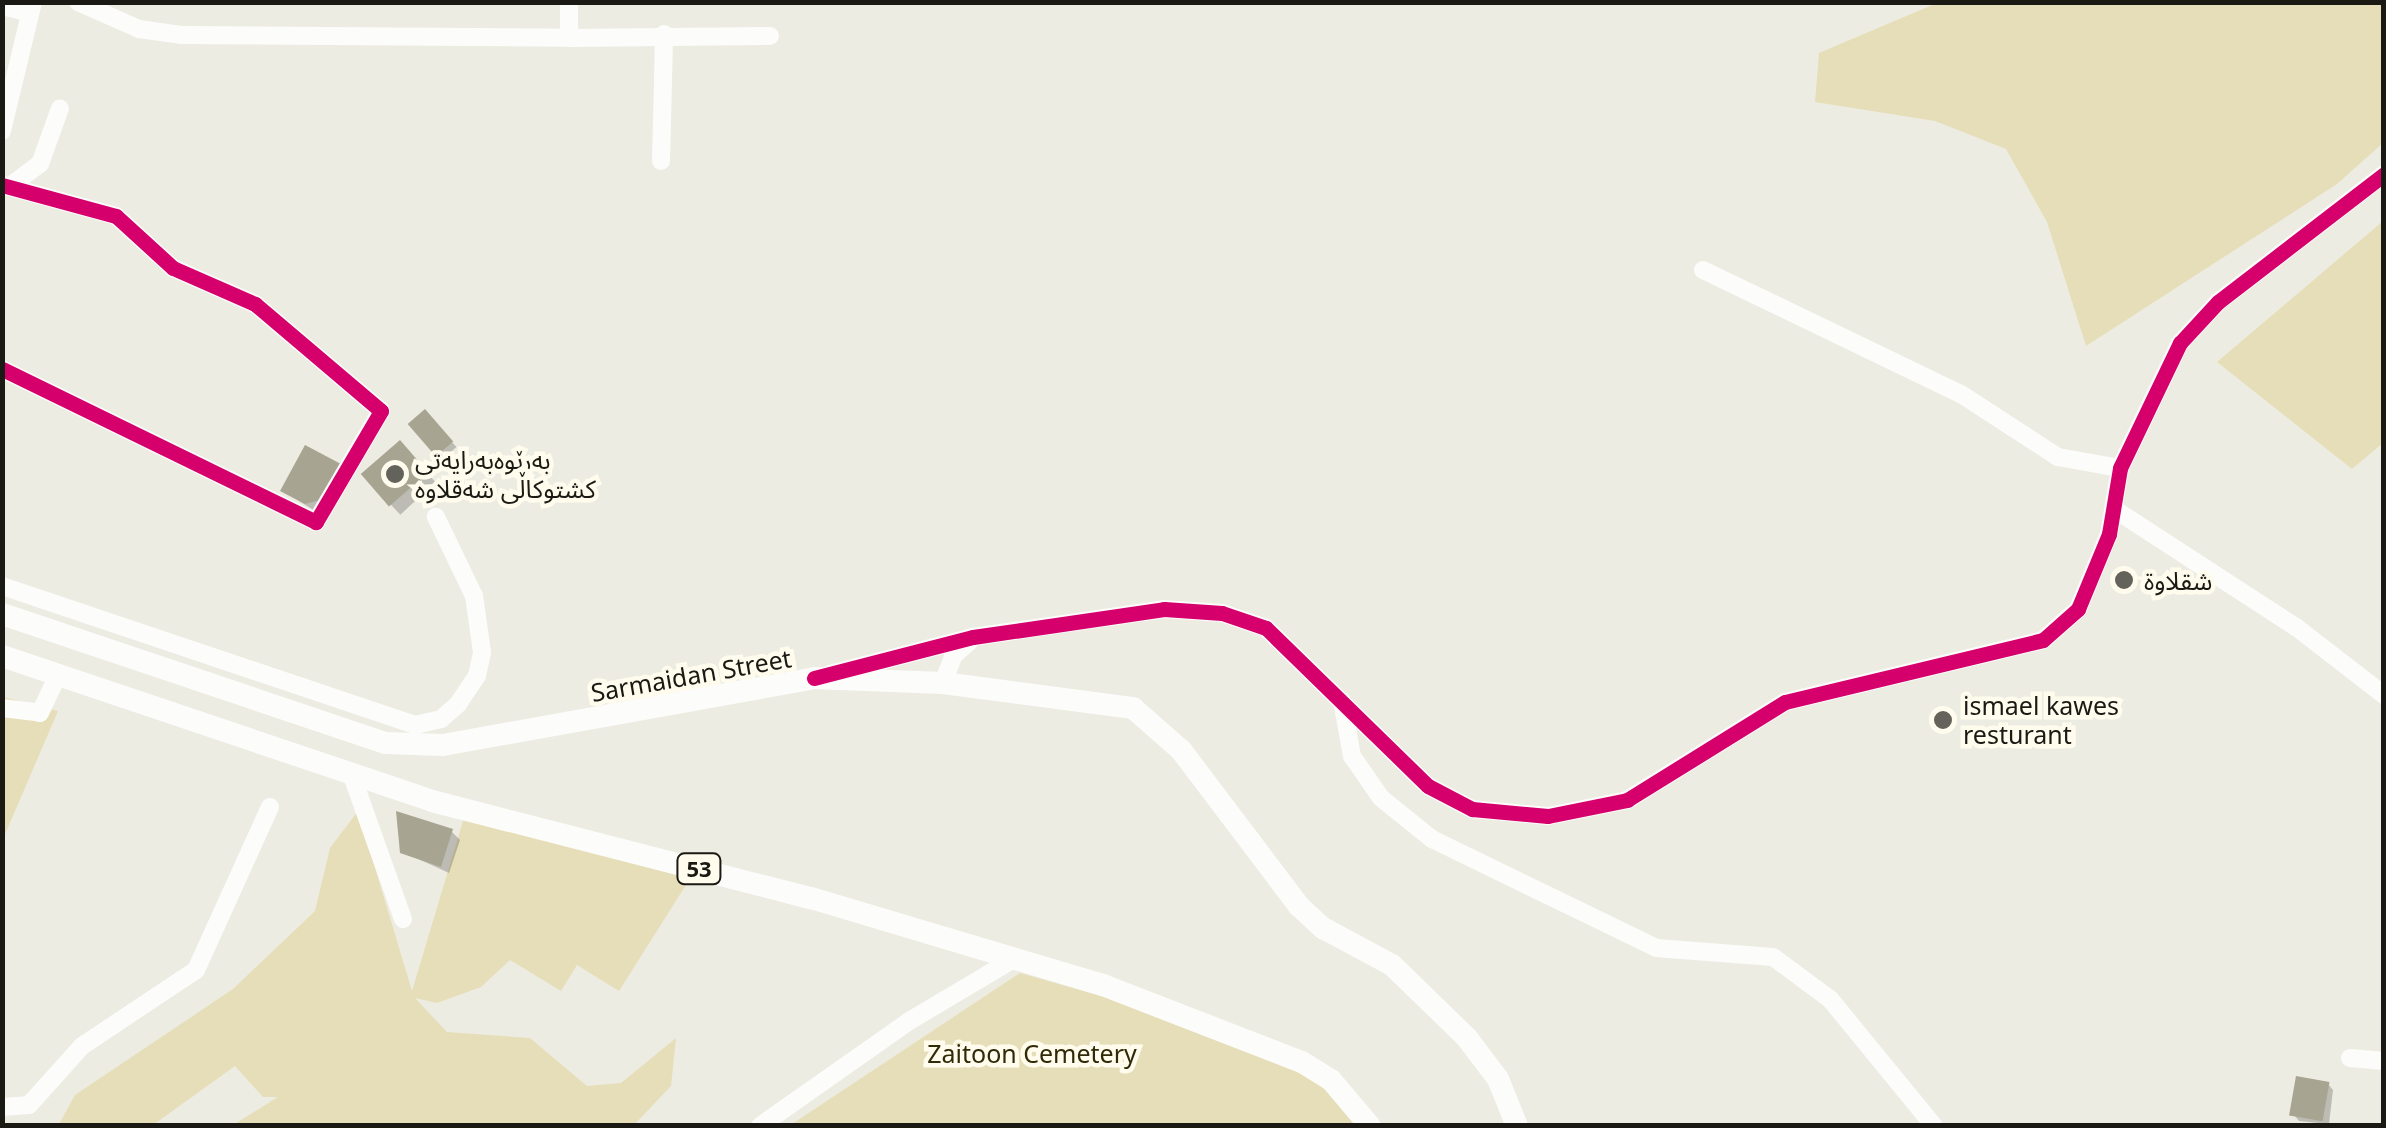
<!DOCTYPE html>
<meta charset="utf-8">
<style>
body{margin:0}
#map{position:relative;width:2386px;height:1128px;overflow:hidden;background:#edece2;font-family:"Noto Sans","Noto Sans Arabic",sans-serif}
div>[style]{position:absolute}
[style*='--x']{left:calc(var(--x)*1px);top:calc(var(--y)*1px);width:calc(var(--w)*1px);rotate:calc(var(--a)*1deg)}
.green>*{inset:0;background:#e6deb8}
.shadow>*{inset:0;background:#0003;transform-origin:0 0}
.building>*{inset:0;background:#a8a492;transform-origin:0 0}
.minor>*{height:18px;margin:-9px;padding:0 9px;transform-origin:9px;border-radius:9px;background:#fcfcfb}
.major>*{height:22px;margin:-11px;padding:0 11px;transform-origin:11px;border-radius:11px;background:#fcfcfb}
.cycleway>*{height:15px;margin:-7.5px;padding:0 7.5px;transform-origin:7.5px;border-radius:7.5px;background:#d6006c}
.dots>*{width:28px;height:28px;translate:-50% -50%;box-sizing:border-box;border:5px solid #fffcee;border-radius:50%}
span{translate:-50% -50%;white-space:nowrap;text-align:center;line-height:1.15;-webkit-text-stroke:9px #fffcee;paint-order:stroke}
.shield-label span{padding:2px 8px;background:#fffcee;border:2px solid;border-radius:8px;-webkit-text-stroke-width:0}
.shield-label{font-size:22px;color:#1a1913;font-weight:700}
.poi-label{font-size:25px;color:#1a1913}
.left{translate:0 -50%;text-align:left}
.street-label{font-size:25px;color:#1a1913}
.park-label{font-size:25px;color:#312a08}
.frame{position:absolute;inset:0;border:5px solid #1a1913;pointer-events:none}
</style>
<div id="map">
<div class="green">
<div style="clip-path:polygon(1937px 3px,2383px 3px,2383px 143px,2337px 184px,2086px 346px,2047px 222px,2006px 149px,1935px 121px,1815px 102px,1819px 53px)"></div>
<div style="clip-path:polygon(2383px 221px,2383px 443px,2352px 469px,2217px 362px)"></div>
<div style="clip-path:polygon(3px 697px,58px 711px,3px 839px)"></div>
<div style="clip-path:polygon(358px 811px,412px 991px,466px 811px,691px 877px,619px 991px,577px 965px,561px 991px,510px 960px,481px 987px,437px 1003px,415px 998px,447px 1032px,530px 1038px,587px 1086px,621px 1083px,676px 1038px,671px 1086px,634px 1125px,233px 1125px,278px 1097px,263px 1097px,235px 1066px,153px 1125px,58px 1126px,75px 1095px,233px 989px,315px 911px,330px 848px)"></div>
<div style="clip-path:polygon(1020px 973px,1178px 1018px,1331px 1084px,1363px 1126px,789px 1126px)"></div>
</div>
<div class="shadow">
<div style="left:425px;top:412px;width:47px;height:19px;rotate:48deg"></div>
<div style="left:400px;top:444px;width:52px;height:48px;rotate:47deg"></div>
<div style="clip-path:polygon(339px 466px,315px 511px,283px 491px)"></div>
<div style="clip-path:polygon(452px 832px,460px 840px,449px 873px,403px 852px)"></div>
<div style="clip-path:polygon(2328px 1084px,2333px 1090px,2329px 1124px,2299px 1121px,2294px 1115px)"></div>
</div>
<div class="building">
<div style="left:425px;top:409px;width:43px;height:23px;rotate:49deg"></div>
<div style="left:400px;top:440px;width:43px;height:52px;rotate:49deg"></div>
<div style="clip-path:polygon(305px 445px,341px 464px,320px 500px,305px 504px,280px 491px)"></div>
<div style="clip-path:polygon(396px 811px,453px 829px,441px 867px,400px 853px)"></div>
<div style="left:2296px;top:1076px;width:34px;height:40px;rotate:10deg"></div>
</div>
<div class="minor">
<div style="--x:78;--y:2;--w:67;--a:23.9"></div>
<div style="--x:139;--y:29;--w:42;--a:8.1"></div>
<div style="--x:181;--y:35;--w:388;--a:0.4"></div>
<div style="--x:569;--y:2;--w:36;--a:90"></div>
<div style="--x:569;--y:38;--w:201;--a:-0.6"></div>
<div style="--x:2;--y:6;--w:29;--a:14"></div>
<div style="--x:2;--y:131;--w:133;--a:-76.5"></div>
<div style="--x:661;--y:161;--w:127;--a:-88.6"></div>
<div style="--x:2;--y:185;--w:118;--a:15.2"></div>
<div style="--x:116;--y:216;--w:77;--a:42.4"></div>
<div style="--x:173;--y:268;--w:90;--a:23.7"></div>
<div style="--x:255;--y:304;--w:165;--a:40.3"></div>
<div style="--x:381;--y:411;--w:129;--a:120.4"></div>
<div style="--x:316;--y:522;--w:349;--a:-154"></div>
<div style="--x:9;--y:187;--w:39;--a:-37"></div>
<div style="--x:40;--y:164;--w:59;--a:-70.3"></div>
<div style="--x:1703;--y:270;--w:286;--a:25.7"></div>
<div style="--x:1961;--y:394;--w:116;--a:33"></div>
<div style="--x:2058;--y:457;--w:63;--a:10.1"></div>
<div style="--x:2114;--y:509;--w:217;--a:33"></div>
<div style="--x:2296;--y:627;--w:111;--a:37.7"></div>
<div style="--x:2;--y:586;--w:436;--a:18.6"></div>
<div style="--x:415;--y:725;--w:27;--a:-13"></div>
<div style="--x:441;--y:719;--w:23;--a:-41"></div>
<div style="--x:458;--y:704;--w:34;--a:-56"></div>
<div style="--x:477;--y:676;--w:25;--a:-78"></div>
<div style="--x:482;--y:652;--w:57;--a:-98.1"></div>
<div style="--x:474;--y:596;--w:88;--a:-115.7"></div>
<div style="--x:830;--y:674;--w:148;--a:-14.5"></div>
<div style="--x:973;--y:637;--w:193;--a:-8.3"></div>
<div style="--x:1164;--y:609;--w:58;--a:3.9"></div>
<div style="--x:1222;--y:613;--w:46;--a:18.8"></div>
<div style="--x:1266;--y:628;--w:226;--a:44.3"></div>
<div style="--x:1428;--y:786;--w:50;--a:27.6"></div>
<div style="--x:1472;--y:809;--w:76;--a:5.3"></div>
<div style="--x:1548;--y:816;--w:81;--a:-11.4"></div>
<div style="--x:1627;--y:800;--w:186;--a:-31.8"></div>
<div style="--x:1785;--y:702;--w:265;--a:-13.5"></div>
<div style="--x:2043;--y:640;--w:47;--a:-41.5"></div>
<div style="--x:2078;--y:609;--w:81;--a:-67.5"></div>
<div style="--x:2109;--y:534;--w:67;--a:-80.5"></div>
<div style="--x:2120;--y:468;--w:139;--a:-64.4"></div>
<div style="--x:2180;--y:343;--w:56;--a:-47.2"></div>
<div style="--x:2218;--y:302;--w:210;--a:-37.6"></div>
<div style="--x:943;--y:683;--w:30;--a:-69"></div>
<div style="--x:954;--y:655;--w:20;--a:-41"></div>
<div style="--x:1342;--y:701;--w:56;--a:79.7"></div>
<div style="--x:1352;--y:756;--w:51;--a:55.4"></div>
<div style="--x:1381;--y:798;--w:65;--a:38.8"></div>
<div style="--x:1432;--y:839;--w:249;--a:25.9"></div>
<div style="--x:1656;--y:948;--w:117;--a:4.4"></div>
<div style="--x:1773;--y:957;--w:71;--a:36.4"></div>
<div style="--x:1830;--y:999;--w:164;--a:50.7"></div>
<div style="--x:2;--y:708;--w:38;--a:7"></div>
<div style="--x:40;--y:713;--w:42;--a:-64.7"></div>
<div style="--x:351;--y:773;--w:155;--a:70.4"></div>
<div style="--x:2350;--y:1058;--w:34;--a:5"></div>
<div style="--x:2;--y:1107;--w:27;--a:-4"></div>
<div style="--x:29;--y:1105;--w:79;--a:-48.1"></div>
<div style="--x:82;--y:1046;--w:137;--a:-33.7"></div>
<div style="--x:196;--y:970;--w:179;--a:-65.6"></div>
<div style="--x:760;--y:1126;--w:184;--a:-35.1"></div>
<div style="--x:911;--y:1020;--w:117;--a:-30.7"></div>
</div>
<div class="major">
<div style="--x:2;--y:614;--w:404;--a:18.6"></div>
<div style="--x:385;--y:743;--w:58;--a:2"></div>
<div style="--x:443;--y:745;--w:377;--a:-10.2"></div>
<div style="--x:814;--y:678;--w:129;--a:2.2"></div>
<div style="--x:943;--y:683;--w:192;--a:7.5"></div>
<div style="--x:1133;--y:708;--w:64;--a:41.2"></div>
<div style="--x:1181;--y:750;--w:196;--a:52.9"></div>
<div style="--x:1299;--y:906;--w:33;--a:43"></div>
<div style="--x:1323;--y:928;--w:78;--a:28.2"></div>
<div style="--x:1392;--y:965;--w:105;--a:44.2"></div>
<div style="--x:1467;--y:1038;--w:51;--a:52.9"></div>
<div style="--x:1498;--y:1079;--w:51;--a:68"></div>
<div style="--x:2;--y:656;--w:454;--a:18.6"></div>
<div style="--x:432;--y:801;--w:391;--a:14.4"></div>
<div style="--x:811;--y:898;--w:305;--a:16.6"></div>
<div style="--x:1103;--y:985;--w:213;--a:21.2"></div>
<div style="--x:1302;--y:1062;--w:34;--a:32"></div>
<div style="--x:1331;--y:1080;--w:60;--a:49.7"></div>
</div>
<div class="cycleway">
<div style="--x:2;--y:185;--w:118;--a:15.2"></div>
<div style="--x:116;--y:216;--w:77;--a:42.4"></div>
<div style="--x:173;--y:268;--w:90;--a:23.7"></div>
<div style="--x:255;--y:304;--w:165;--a:40.3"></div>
<div style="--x:381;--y:411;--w:129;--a:120.4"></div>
<div style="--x:316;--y:522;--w:349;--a:-154"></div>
<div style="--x:814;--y:678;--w:164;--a:-14.5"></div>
<div style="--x:973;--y:637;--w:193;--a:-8.3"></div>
<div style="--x:1164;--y:609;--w:58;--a:3.9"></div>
<div style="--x:1222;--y:613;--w:46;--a:18.8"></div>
<div style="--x:1266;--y:628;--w:226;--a:44.3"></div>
<div style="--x:1428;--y:786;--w:50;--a:27.6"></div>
<div style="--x:1472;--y:809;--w:76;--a:5.3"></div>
<div style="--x:1548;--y:816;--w:81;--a:-11.4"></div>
<div style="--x:1627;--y:800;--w:186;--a:-31.8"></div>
<div style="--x:1785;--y:702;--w:265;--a:-13.5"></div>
<div style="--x:2043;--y:640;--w:47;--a:-41.5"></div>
<div style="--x:2078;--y:609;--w:81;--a:-67.5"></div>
<div style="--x:2109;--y:534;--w:67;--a:-80.5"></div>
<div style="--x:2120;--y:468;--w:139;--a:-64.4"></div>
<div style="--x:2180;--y:343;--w:56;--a:-47.2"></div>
<div style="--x:2218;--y:302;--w:210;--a:-37.6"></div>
</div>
<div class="dots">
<div style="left:395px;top:474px;background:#64635b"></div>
<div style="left:2124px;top:580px;background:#64635b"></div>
<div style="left:1943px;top:720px;background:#64635b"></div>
</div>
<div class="shield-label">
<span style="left:699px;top:869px">53</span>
</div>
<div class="poi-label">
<span class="left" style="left:415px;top:474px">بەڕێوەبەرایەتی<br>کشتوکاڵی شەقلاوە</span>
<span class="left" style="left:2144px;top:580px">شقلاوة</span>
<span class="left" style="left:1963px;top:720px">ismael kawes<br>resturant</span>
</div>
<div class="street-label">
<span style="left:691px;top:675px;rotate:-10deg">Sarmaidan Street</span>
</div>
<div class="park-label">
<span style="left:1032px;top:1053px">Zaitoon Cemetery</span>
</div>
<div class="frame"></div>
</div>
